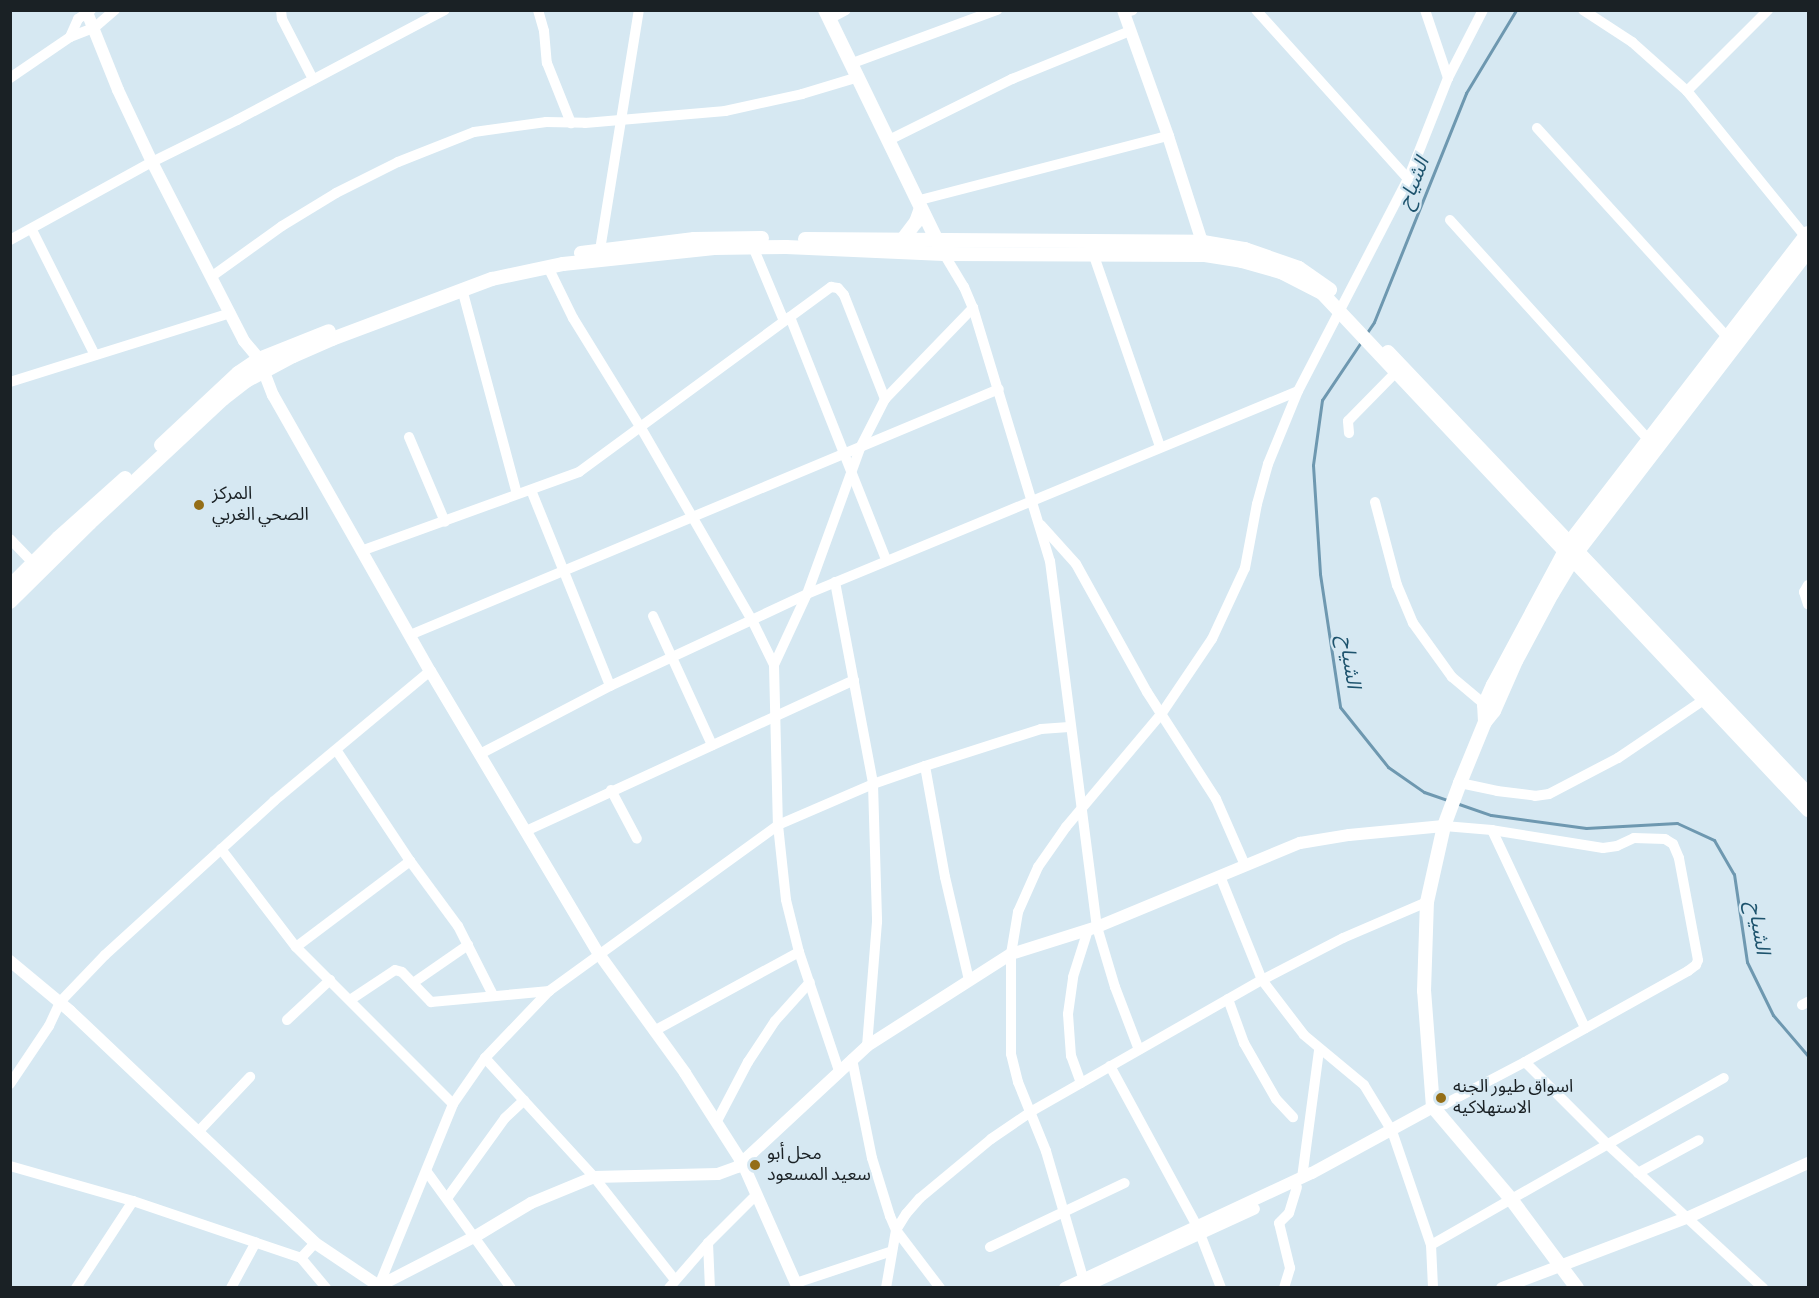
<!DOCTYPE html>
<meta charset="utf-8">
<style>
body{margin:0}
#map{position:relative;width:1819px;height:1298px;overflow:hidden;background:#d6e8f2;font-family:"Alegreya Sans","Noto Sans Arabic",sans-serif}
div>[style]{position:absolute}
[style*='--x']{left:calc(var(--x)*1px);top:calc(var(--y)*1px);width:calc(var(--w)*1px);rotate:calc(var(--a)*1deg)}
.stream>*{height:3px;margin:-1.5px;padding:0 1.5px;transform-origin:1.5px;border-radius:1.5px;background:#6e98b0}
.minor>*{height:10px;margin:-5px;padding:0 5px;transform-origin:5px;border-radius:5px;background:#fff}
.tertiary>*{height:12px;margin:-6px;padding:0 6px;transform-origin:6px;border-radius:6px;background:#fff}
.secondary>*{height:14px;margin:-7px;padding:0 7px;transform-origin:7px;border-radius:7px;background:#fff}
.dots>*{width:16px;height:16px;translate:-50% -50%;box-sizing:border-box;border:3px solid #d6e8f2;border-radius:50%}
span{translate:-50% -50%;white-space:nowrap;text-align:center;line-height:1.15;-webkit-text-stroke:4.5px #d6e8f2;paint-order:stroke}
.poi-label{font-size:18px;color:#1a2125}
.left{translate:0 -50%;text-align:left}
.water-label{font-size:20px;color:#1d536d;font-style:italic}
.frame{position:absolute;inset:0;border:12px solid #1a2125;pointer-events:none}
</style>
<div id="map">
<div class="stream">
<div style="--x:1366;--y:334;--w:14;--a:-56"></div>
<div style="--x:1374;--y:322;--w:247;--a:-68.1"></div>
<div style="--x:1466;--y:93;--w:97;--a:-58.9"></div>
<div style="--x:1361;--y:342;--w:70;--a:123.9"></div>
<div style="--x:1322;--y:400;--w:66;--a:97.9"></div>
<div style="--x:1313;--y:465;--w:109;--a:86.3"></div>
<div style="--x:1320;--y:574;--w:134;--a:81.4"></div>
<div style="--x:1340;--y:707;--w:77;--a:51.3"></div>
<div style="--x:1388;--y:767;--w:44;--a:34.8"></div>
<div style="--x:1424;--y:792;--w:28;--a:19"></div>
<div style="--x:1456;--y:803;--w:37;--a:19"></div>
<div style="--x:1491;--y:815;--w:96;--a:7.8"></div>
<div style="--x:1586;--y:828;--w:91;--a:-3.1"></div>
<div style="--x:1677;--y:823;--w:41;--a:24.7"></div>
<div style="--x:1714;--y:840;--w:39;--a:60"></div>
<div style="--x:1734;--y:874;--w:89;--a:81.6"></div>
<div style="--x:1747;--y:962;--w:59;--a:63.9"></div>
<div style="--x:1773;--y:1015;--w:54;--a:49.5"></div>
</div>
<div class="minor">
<div style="--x:281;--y:10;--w:9;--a:84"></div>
<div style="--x:282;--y:19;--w:68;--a:62.7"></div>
<div style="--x:538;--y:10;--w:22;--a:74"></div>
<div style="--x:544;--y:31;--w:32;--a:85"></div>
<div style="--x:547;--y:63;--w:65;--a:68.2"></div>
<div style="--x:1256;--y:10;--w:227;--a:48"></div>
<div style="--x:1425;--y:10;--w:72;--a:71.3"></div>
<div style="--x:1583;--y:10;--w:59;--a:33.1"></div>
<div style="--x:1632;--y:42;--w:74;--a:41.7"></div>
<div style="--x:1687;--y:91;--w:187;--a:50.9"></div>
<div style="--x:1124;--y:13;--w:9;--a:-18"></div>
<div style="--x:829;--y:19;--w:19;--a:-28"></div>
<div style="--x:70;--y:37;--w:20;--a:-66"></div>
<div style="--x:78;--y:19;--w:16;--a:-35"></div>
<div style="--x:850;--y:64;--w:157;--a:-20.2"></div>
<div style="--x:10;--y:78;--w:73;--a:-34.3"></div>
<div style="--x:70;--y:37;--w:26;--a:-21"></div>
<div style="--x:94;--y:28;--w:28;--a:-41"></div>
<div style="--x:1687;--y:91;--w:115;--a:-45"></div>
<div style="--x:1537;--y:128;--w:285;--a:47.7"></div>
<div style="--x:887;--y:141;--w:140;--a:-26.4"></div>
<div style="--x:1012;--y:79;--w:127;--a:-22.1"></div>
<div style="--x:916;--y:201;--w:260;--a:-14.5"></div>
<div style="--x:1450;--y:220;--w:295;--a:47.9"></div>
<div style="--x:32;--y:230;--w:140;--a:63.3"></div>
<div style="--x:10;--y:240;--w:162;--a:-28.8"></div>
<div style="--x:152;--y:162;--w:95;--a:-26.3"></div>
<div style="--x:237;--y:120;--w:235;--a:-27.9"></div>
<div style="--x:753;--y:247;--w:80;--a:67.3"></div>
<div style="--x:600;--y:250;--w:243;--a:-80.8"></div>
<div style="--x:944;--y:254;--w:39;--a:59"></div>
<div style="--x:964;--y:287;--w:23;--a:67"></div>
<div style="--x:973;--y:308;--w:264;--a:73.1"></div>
<div style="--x:1050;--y:561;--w:369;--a:82.7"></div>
<div style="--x:1097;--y:927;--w:63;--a:73.3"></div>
<div style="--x:1115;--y:987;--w:67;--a:69.1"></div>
<div style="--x:1094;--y:256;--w:202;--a:70.9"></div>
<div style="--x:548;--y:267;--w:57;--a:63.9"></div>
<div style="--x:573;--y:318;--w:129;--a:58.3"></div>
<div style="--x:641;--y:428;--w:222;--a:60"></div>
<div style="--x:752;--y:620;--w:50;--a:63.9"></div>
<div style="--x:774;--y:665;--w:160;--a:88.6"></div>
<div style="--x:778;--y:825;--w:75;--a:83.9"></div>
<div style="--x:786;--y:900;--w:54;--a:76"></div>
<div style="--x:799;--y:952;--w:126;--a:71.4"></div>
<div style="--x:211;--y:277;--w:87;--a:-35.7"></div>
<div style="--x:282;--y:226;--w:63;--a:-31.4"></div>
<div style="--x:336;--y:193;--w:69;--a:-26.6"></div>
<div style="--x:398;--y:162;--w:82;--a:-21.5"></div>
<div style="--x:474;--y:132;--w:73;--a:-7.9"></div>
<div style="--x:546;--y:122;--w:39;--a:1"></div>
<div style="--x:585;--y:123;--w:141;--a:-4.9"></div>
<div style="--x:725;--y:111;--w:79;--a:-12.4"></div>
<div style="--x:802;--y:94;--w:55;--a:-16.8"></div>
<div style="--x:462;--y:289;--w:212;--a:75"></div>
<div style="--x:790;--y:317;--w:261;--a:68.4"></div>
<div style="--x:10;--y:382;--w:231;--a:-17.4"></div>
<div style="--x:1349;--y:433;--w:12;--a:-95"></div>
<div style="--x:1348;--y:421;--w:67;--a:-45.6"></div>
<div style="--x:409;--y:437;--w:92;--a:67"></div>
<div style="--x:531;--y:490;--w:211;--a:68"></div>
<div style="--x:1375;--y:502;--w:86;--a:75.2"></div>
<div style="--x:1397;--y:585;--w:41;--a:67.2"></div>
<div style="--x:1413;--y:623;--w:67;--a:54.2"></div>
<div style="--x:1452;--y:677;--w:48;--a:40"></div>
<div style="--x:1041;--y:525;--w:52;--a:48.1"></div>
<div style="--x:1076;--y:564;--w:146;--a:61"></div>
<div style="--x:1147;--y:692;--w:127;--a:57.2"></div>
<div style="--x:1216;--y:799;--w:72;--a:66.3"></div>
<div style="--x:10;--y:539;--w:33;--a:46"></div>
<div style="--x:361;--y:551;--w:232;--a:-19.9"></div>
<div style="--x:579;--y:472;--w:313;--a:-36.3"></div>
<div style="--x:831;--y:287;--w:7;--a:8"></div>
<div style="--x:838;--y:288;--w:9;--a:49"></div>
<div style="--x:844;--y:295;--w:112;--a:68.5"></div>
<div style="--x:835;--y:582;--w:206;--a:79.3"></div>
<div style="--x:873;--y:784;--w:138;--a:88.3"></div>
<div style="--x:877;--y:922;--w:124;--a:94.6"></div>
<div style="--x:1808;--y:585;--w:8;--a:120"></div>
<div style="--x:1804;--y:592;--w:13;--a:72"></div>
<div style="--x:653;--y:616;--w:142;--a:65.4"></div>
<div style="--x:410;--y:635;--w:638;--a:-22.67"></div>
<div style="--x:774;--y:665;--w:78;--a:-65.1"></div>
<div style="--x:807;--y:594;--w:155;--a:-70"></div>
<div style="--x:860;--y:448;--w:55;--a:-63"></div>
<div style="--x:885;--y:399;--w:127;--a:-46"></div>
<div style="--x:480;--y:754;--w:147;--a:-27.6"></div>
<div style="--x:610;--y:686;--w:217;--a:-25"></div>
<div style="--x:807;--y:594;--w:531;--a:-22.46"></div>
<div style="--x:925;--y:766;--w:113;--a:79.8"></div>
<div style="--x:945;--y:877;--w:106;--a:76.9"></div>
<div style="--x:1460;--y:783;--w:38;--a:12"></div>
<div style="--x:1497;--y:791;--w:38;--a:7"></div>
<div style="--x:1535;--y:796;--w:14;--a:-8"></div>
<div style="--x:1549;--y:794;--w:78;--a:-27.6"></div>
<div style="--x:1618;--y:758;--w:105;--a:-34.1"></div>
<div style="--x:611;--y:790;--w:55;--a:62"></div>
<div style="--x:1492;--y:830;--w:219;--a:64.8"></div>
<div style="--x:526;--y:831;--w:361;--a:-24.7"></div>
<div style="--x:221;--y:849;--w:123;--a:52.6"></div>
<div style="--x:296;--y:947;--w:222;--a:45"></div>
<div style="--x:410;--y:861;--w:81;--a:53.6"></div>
<div style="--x:458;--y:926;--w:77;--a:63.1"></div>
<div style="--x:1220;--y:876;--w:112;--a:68"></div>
<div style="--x:1262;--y:980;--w:69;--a:52.6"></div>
<div style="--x:1304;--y:1035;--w:78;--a:39.8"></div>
<div style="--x:1364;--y:1085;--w:54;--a:58.7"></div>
<div style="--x:1392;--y:1131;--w:120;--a:71.1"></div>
<div style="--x:1431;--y:1245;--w:43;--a:87.3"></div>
<div style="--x:296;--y:947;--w:143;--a:-37"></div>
<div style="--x:410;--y:861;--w:132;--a:-123.6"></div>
<div style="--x:413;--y:983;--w:67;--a:-34.6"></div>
<div style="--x:1228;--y:999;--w:47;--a:70"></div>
<div style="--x:1244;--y:1043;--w:64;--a:60.3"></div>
<div style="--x:1276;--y:1099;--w:25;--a:47"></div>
<div style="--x:350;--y:1000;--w:54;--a:-33.7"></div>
<div style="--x:395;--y:970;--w:7;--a:16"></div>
<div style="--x:402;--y:972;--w:42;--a:46"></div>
<div style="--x:431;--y:1002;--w:119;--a:-5.3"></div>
<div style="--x:1802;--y:1005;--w:7;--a:-27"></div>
<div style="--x:287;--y:1020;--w:59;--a:-42.9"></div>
<div style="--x:654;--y:1031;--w:165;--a:-28.6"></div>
<div style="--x:485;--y:1058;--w:161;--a:47.5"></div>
<div style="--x:594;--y:1177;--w:131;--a:51.8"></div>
<div style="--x:852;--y:1059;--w:101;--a:78.6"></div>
<div style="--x:872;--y:1158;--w:61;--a:72.8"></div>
<div style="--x:890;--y:1216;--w:15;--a:67"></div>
<div style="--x:896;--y:1230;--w:73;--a:52.8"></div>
<div style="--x:1525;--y:1062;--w:115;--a:45"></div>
<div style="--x:1606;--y:1143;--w:214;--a:42.7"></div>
<div style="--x:1110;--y:1066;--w:182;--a:61.5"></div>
<div style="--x:1197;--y:1226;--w:66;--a:68.8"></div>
<div style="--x:1081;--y:1083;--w:29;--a:-110"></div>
<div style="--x:1071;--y:1056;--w:42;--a:-94.1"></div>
<div style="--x:1068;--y:1014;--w:37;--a:-82"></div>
<div style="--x:1073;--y:977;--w:49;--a:-72.3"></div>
<div style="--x:10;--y:1084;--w:70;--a:-56.1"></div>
<div style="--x:49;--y:1026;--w:26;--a:-65"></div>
<div style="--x:60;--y:1002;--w:65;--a:-46.2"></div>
<div style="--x:105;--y:955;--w:229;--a:-42.3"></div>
<div style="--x:274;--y:801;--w:203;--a:-39.8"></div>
<div style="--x:1433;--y:1107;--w:12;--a:-14"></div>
<div style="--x:1445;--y:1104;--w:90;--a:-27.7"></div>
<div style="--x:1525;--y:1062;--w:187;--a:-29.2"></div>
<div style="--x:1688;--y:971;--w:10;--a:-37"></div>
<div style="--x:1696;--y:965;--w:5;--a:-68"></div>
<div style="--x:1698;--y:960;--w:104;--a:-100.6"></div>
<div style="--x:1679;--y:858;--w:15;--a:-113"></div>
<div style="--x:1673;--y:844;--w:9;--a:-148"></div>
<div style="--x:1665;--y:839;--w:31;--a:-178"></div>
<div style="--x:1634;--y:838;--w:19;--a:155"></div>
<div style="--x:1617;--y:846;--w:14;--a:172"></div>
<div style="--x:1603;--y:848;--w:112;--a:-170.8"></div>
<div style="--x:1492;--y:830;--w:48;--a:-175.2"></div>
<div style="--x:717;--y:1121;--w:67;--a:-62.3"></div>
<div style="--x:748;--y:1062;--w:49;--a:-56.6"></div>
<div style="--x:775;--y:1021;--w:52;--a:-48.1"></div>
<div style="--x:198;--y:1132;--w:76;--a:-46.6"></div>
<div style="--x:10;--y:1166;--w:128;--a:15.9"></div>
<div style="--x:133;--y:1201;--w:177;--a:18.7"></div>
<div style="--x:301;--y:1258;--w:21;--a:-47"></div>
<div style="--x:427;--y:1172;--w:143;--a:54.1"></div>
<div style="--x:1638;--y:1173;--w:69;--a:-28.4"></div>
<div style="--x:1302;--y:1178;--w:129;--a:-82.4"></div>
<div style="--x:448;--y:1197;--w:97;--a:-54.2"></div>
<div style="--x:505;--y:1118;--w:26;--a:-43"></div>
<div style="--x:708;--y:1243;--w:45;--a:87.5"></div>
<div style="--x:1431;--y:1245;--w:337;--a:-29.7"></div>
<div style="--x:990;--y:1247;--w:149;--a:-25.4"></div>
<div style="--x:301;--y:1258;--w:39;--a:50"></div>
<div style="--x:796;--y:1283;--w:101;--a:-18.4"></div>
<div style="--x:76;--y:1288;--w:104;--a:-56.8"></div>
<div style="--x:231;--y:1288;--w:52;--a:-61.5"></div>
<div style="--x:378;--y:1288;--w:199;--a:-67.8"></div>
<div style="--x:453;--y:1104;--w:56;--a:-55.2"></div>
<div style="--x:485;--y:1058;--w:93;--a:-46.3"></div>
<div style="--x:549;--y:991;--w:283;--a:-35.9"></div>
<div style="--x:778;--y:825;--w:103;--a:-23.3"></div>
<div style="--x:873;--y:784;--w:55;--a:-19.1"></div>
<div style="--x:925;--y:766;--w:122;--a:-17.7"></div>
<div style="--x:1041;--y:729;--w:28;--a:-4"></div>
<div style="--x:669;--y:1288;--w:60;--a:-49.1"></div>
<div style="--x:708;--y:1243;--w:69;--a:-45"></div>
<div style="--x:886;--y:1288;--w:59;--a:-80.2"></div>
<div style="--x:896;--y:1230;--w:19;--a:-58"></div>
<div style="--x:906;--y:1214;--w:21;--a:-49"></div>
<div style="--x:920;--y:1198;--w:92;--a:-39.7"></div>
<div style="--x:991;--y:1139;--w:50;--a:-34.3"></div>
<div style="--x:1032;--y:1111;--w:265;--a:-29.7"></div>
<div style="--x:1262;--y:980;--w:91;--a:-27.4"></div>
<div style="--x:1343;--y:938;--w:91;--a:-23.2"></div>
<div style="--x:1086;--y:1288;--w:143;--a:-106.3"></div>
<div style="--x:1046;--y:1151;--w:74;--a:-112.1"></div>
<div style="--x:1018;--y:1082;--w:29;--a:-104"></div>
<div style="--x:1011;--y:1054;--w:100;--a:-90"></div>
<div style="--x:1011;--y:954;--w:43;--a:-80.5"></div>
<div style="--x:1018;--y:912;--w:49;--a:-66"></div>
<div style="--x:1038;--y:867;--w:49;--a:-55"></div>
<div style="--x:1066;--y:827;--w:149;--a:-49.9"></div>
<div style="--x:1162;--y:713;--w:89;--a:-56"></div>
<div style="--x:1212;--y:639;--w:78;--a:-65.1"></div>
<div style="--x:1245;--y:568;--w:65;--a:-79.4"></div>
<div style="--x:1257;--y:504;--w:41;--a:-74.6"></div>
<div style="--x:1268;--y:464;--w:79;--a:-67.7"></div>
<div style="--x:1298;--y:391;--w:239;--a:-62.6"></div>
<div style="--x:1408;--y:179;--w:109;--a:-68.4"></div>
<div style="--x:1448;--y:78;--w:76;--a:-62.8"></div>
<div style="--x:1284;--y:1288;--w:21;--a:-73"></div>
<div style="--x:1290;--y:1268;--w:46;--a:-103.7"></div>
<div style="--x:1279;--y:1223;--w:14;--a:-45"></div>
<div style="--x:1289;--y:1213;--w:27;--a:-73"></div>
</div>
<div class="tertiary">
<div style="--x:86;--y:10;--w:86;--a:68.2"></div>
<div style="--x:118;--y:90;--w:80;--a:64.7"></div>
<div style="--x:152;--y:162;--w:201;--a:62.8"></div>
<div style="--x:244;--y:341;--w:23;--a:50"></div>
<div style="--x:259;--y:359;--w:39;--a:69"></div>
<div style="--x:273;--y:395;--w:318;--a:60.4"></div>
<div style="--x:430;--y:671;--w:330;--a:59.2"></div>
<div style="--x:599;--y:954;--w:147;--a:54.1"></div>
<div style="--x:685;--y:1073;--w:108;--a:57.5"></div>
<div style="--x:743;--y:1164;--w:136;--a:66.1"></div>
<div style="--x:1123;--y:10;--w:134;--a:70.3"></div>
<div style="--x:1168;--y:136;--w:121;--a:72.2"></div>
<div style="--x:10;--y:961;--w:78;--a:39.8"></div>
<div style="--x:70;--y:1011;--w:337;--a:43.4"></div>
<div style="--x:315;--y:1243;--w:77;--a:33.9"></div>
<div style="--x:379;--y:1286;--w:109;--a:-27.3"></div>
<div style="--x:476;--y:1236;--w:64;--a:-31"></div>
<div style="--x:531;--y:1203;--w:68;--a:-22.4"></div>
<div style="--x:594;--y:1177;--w:124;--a:-1.4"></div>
<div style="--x:718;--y:1174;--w:20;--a:-20"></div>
<div style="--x:737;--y:1167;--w:178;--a:-42.9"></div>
<div style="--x:867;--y:1046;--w:171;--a:-32.6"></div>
<div style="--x:1011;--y:954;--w:90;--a:-17.4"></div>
<div style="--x:1097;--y:927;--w:220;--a:-22.5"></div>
<div style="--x:1300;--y:843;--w:50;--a:-9.3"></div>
<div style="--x:1349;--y:835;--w:95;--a:-5.4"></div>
<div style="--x:1092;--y:1283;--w:178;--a:-24.6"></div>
<div style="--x:1065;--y:1288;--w:272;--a:-25"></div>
<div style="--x:1312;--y:1173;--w:138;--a:-28.6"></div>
<div style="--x:1502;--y:1288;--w:200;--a:-20.8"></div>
<div style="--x:1689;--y:1217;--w:131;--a:-24.4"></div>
</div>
<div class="secondary">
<div style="--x:825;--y:10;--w:263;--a:64.1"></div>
<div style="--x:805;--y:239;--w:398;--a:0.4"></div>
<div style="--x:1203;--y:242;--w:43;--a:9.5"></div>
<div style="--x:1245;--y:249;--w:57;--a:19.4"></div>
<div style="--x:1299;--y:268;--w:38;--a:35"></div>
<div style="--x:903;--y:239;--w:21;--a:-53"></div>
<div style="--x:916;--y:222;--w:12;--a:-70"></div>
<div style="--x:581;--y:253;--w:114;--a:-7.1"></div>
<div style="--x:694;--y:239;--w:68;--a:-0.8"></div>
<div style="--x:1388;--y:352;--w:610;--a:46.46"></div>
<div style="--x:161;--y:445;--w:105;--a:-43.1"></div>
<div style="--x:238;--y:373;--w:25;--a:-34"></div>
<div style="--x:259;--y:359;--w:75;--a:-21.8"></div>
<div style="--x:10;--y:586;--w:68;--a:-45"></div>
<div style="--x:58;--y:538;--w:90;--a:-41.8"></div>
<div style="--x:10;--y:602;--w:112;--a:-44.6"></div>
<div style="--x:90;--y:523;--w:182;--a:-43"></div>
<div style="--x:223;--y:399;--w:29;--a:-38"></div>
<div style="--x:246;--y:381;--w:53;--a:-28"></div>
<div style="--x:293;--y:356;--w:43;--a:-23.6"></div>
<div style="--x:332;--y:339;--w:171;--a:-20.6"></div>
<div style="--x:492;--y:279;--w:73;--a:-11.9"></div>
<div style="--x:563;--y:264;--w:152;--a:-6"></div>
<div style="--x:714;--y:248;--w:72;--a:-0.8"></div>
<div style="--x:786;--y:247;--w:158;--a:2.5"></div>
<div style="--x:944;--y:254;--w:261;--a:0.2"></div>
<div style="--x:1205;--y:255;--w:37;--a:9"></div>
<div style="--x:1242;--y:261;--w:41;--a:15.8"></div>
<div style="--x:1281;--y:272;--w:46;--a:27.1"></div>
<div style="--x:1322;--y:293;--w:710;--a:46.77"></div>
<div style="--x:1485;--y:722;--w:17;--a:-93"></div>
<div style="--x:1484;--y:705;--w:22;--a:-66"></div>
<div style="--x:1493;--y:685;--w:161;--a:-61.8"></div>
<div style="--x:1569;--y:543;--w:391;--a:-52.4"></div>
<div style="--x:1577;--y:1288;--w:111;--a:-126.6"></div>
<div style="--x:1511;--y:1199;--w:121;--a:-130.3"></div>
<div style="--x:1433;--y:1107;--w:116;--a:-94.4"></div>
<div style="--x:1424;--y:991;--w:89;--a:-88.1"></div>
<div style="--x:1427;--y:902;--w:78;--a:-77.4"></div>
<div style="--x:1444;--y:826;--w:46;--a:-69.6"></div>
<div style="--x:1460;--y:783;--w:66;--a:-67.7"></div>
<div style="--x:1485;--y:722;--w:14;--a:-51"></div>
<div style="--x:1494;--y:711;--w:55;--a:-66.3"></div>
<div style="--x:1516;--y:661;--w:76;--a:-61.8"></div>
<div style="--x:1552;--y:594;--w:50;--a:-58.8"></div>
<div style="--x:1578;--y:551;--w:378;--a:-52.5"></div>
</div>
<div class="dots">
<div style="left:199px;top:505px;background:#946e17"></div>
<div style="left:1441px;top:1098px;background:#946e17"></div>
<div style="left:755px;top:1165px;background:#946e17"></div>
</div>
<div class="poi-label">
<span class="left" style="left:212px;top:505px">المركز<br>الصحي الغربي</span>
<span class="left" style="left:1453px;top:1098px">اسواق طيور الجنه<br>الاستهلاكيه</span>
<span class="left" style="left:767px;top:1165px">محل أبو<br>سعيد المسعود</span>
</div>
<div class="water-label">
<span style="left:1414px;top:183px;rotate:-68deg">الشياح</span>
<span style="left:1349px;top:662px;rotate:81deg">الشياح</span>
<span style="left:1758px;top:928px;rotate:80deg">الشياح</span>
</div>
<div class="frame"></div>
</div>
